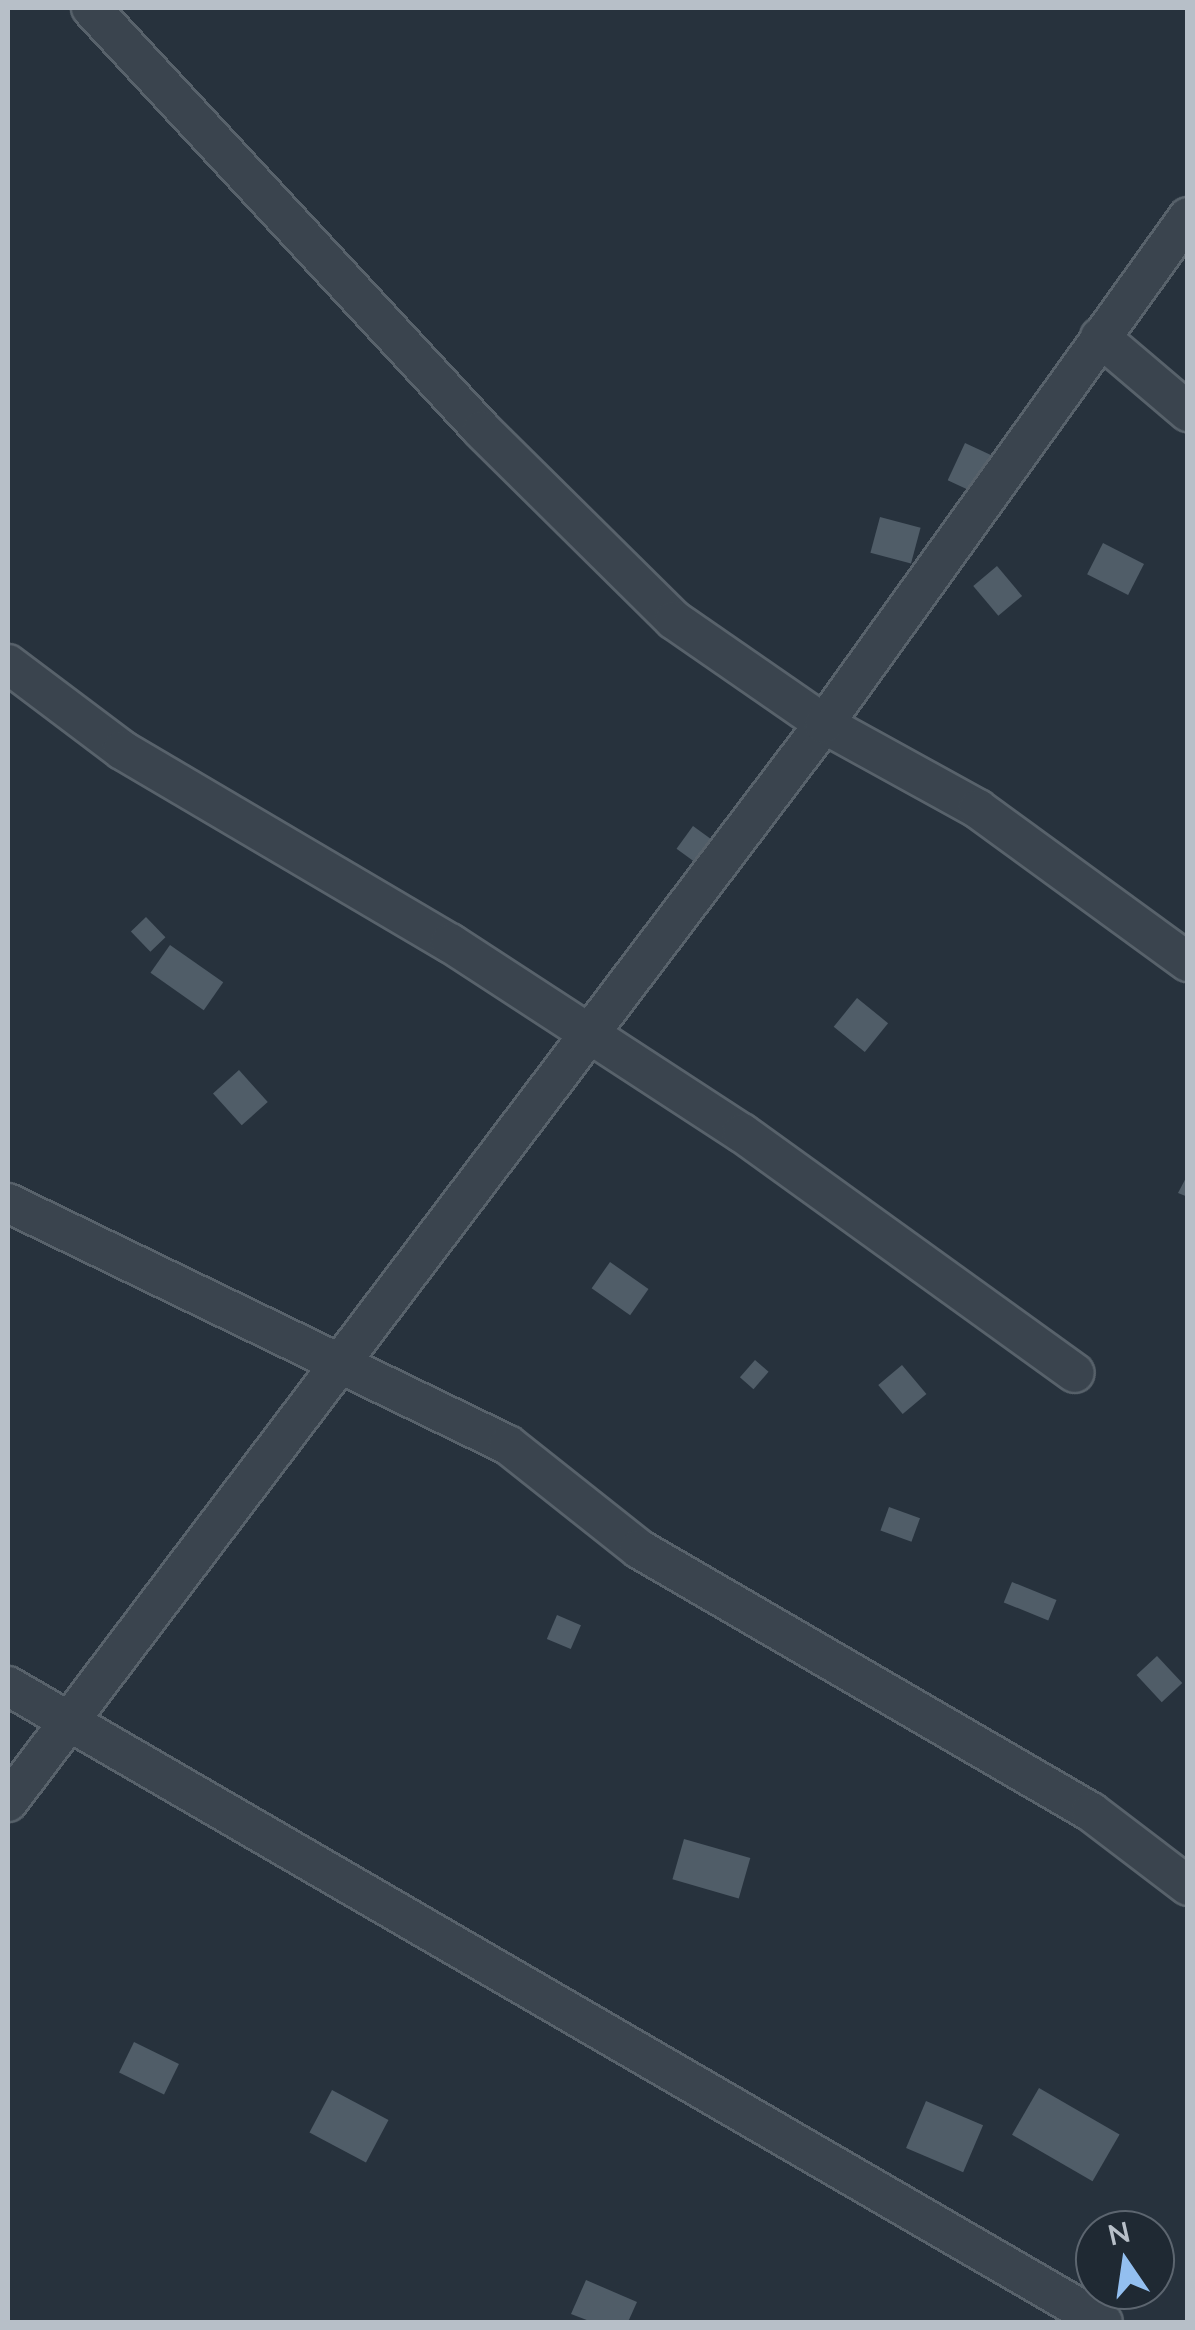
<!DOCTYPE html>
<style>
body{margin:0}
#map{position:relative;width:1195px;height:2330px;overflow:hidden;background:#27323d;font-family:Lato,sans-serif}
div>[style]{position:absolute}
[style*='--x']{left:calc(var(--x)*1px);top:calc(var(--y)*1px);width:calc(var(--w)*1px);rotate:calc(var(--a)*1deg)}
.building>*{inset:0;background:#505d68;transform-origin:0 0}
.roads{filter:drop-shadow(2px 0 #58626b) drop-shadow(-2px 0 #58626b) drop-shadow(0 2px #58626b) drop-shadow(0 -2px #58626b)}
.street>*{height:38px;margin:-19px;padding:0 19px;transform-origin:19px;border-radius:19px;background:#3a444e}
span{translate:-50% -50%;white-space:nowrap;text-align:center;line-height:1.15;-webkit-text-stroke:8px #1f2933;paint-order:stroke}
.frame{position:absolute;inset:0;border:10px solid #b7bfc8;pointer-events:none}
.north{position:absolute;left:1075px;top:2210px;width:100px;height:100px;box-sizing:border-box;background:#1f2933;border:2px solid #5c656f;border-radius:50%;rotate:347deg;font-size:28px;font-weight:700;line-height:40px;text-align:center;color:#b7bfc8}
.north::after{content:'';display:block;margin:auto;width:35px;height:45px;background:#93bff0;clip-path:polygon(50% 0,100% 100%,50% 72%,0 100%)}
</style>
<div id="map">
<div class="building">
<div style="left:965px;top:443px;width:38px;height:41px;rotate:25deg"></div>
<div style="left:880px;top:517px;width:42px;height:37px;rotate:15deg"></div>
<div style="left:1103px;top:543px;width:46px;height:35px;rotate:27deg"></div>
<div style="left:997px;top:566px;width:39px;height:31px;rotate:50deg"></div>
<div style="left:693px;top:826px;width:37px;height:28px;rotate:36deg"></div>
<div style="left:146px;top:917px;width:28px;height:21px;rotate:46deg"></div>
<div style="left:170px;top:945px;width:65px;height:34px;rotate:35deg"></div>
<div style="left:857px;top:998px;width:40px;height:37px;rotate:39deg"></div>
<div style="left:239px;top:1070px;width:43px;height:35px;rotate:48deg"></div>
<div style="clip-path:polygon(1188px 1174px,1188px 1197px,1178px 1193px)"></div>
<div style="left:610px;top:1262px;width:47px;height:32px;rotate:35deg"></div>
<div style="left:755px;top:1360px;width:18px;height:23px;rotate:41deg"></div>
<div style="left:902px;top:1365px;width:38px;height:31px;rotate:50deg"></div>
<div style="left:889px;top:1507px;width:33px;height:25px;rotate:20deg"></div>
<div style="left:1012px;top:1582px;width:48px;height:22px;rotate:22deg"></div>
<div style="left:557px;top:1615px;width:26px;height:26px;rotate:23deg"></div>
<div style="left:1157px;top:1656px;width:37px;height:28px;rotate:47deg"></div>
<div style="left:684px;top:1839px;width:69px;height:42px;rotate:16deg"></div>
<div style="left:134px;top:2042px;width:50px;height:34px;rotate:26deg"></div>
<div style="left:1039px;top:2088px;width:93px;height:54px;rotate:30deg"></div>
<div style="left:332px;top:2090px;width:64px;height:48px;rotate:28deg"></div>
<div style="left:926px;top:2101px;width:62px;height:51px;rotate:23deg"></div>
<div style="clip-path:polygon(586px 2280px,637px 2302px,628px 2322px,592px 2322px,571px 2314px)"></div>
</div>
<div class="roads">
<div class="street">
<div style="--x:91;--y:8;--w:575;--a:47.18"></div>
<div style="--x:482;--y:430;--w:270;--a:44.7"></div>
<div style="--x:674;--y:620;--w:183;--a:34.7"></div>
<div style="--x:824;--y:724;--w:176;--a:28.9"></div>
<div style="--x:978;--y:809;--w:260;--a:36.1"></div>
<div style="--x:1100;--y:337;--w:116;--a:40.4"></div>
<div style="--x:8;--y:664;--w:143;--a:37"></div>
<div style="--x:122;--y:750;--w:381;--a:30.5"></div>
<div style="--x:450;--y:943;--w:348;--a:33.1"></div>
<div style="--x:742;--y:1133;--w:410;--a:35.8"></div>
<div style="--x:8;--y:1203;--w:555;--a:25.83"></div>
<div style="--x:508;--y:1445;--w:167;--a:38.4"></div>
<div style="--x:639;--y:1549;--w:523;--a:30.19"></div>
<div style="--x:1091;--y:1812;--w:122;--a:37.3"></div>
<div style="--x:8;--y:1686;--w:1266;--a:30.15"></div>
<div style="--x:8;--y:1802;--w:1352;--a:-52.88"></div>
<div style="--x:824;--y:724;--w:624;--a:-54.32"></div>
</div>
</div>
<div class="frame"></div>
<div class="north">N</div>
</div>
